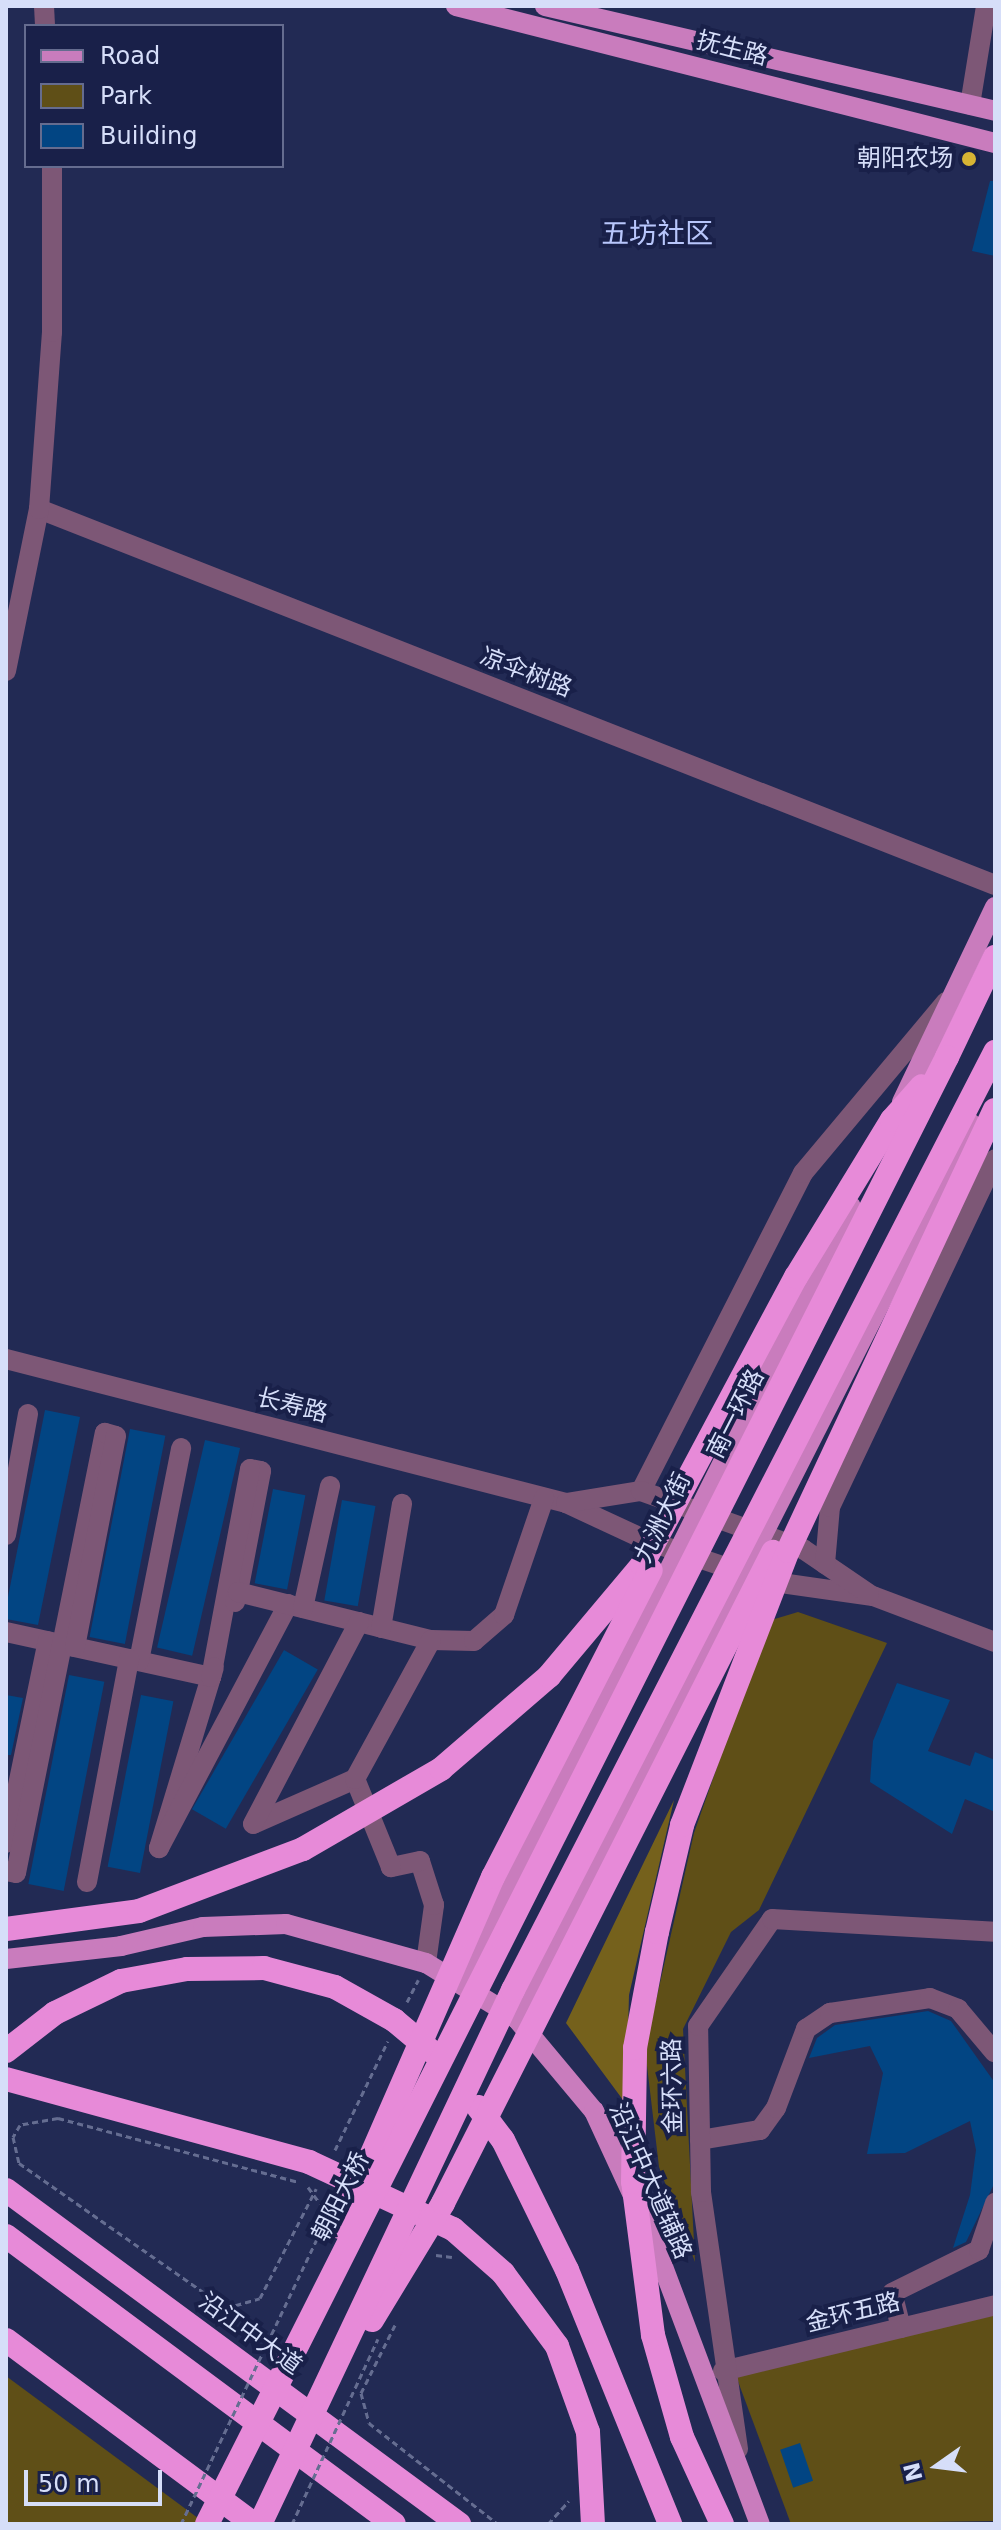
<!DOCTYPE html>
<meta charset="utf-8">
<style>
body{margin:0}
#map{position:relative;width:1001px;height:2530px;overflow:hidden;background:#222a54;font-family:"DejaVu Sans","Noto Sans SC",sans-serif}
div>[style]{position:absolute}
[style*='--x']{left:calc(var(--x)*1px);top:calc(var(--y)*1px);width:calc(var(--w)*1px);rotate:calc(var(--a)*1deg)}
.green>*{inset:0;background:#5f4f17}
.forest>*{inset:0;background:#75611c}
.building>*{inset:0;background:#024583;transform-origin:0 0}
.path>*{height:3px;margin-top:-1.5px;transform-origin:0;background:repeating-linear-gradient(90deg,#656d91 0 6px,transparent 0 10px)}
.minor>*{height:20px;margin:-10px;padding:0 10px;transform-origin:10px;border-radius:10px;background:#7d5776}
.major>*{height:20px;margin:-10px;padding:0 10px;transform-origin:10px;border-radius:10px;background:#c97cbd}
.highway>*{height:24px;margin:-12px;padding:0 12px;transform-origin:12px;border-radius:12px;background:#e78ad8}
.path-bridge>*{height:3px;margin-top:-1.5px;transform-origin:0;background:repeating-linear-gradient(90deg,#656d91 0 6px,transparent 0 10px)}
.highway-bridge>*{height:24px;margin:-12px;padding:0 12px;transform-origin:12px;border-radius:12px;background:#e78ad8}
.dots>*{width:22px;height:22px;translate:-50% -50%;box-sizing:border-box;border:4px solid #192049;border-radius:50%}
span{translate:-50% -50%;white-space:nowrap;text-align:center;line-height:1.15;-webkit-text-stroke:8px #192049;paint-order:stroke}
.street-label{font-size:24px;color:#d6def9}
.poi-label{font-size:24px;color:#d6def9}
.right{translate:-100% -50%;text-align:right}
.quarter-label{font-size:28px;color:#b8c6fb}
.frame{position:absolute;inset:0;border:8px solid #d6def9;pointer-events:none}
.legend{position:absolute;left:24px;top:24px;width:260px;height:144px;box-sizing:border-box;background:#192049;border:2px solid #656c8f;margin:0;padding:10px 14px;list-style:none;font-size:24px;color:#d6def9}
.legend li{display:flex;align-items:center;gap:16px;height:40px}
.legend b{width:40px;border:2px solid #656c8f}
.north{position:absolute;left:897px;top:2426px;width:80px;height:80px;-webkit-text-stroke:6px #192049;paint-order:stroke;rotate:256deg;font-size:22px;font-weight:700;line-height:32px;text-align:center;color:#d6def9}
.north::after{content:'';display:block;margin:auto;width:28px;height:36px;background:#d6def9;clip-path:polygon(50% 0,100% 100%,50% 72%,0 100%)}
.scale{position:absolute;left:24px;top:2470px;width:138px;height:36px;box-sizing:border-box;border:4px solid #d6def9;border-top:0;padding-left:10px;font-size:24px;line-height:28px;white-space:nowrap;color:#d6def9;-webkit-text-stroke:6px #192049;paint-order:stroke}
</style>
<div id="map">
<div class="green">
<div style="clip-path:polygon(798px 1612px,887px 1643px,759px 1910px,731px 1932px,683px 2029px,695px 2262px,659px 2167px,645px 2049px,694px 1833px,768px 1621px)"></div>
<div style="clip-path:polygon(995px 2315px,995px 2521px,791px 2524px,736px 2376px)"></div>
<div style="clip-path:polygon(6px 2376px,206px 2524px,6px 2524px)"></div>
</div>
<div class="forest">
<div style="clip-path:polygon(674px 1800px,629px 1995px,626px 2104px,566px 2023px)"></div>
</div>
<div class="building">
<div style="clip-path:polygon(990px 181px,995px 181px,995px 256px,972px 251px)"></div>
<div style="clip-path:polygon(45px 1410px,80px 1417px,38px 1625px,6px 1619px,6px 1607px)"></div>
<div style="left:130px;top:1429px;width:36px;height:212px;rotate:11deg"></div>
<div style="left:205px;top:1440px;width:36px;height:213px;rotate:13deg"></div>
<div style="left:273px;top:1489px;width:33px;height:96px;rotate:11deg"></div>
<div style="left:342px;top:1500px;width:34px;height:102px;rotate:10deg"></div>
<div style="left:284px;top:1650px;width:39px;height:184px;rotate:30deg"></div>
<div style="left:69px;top:1675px;width:36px;height:213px;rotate:11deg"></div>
<div style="clip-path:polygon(897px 1683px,950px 1700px,928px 1751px,970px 1766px,975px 1752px,995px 1760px,995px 1812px,965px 1799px,952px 1834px,870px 1782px,873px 1741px)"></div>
<div style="clip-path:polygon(6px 1695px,23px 1698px,11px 1755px,6px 1755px)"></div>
<div style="left:141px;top:1695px;width:33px;height:175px;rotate:11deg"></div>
<div style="clip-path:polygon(928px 2011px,951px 2021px,995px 2083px,995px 2182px,966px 2242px,953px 2248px,970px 2195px,976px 2150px,970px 2121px,905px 2153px,867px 2154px,883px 2073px,870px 2046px,809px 2058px,817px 2038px,835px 2025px)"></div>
<div style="left:800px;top:2443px;width:40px;height:21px;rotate:71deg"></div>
</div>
<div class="path">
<div style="--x:407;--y:2002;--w:25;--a:-63"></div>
<div style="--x:58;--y:2118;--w:39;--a:170"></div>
<div style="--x:20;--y:2125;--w:14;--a:120"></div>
<div style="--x:13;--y:2137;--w:27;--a:77"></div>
<div style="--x:19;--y:2163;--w:253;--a:35"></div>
<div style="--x:226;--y:2308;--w:35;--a:-16"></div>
<div style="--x:260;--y:2298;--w:123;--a:-62.8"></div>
<div style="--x:335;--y:2150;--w:121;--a:-64.1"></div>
<div style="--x:395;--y:2325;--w:76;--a:116.6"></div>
<div style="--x:361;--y:2393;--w:31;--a:75"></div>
<div style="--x:369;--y:2423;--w:164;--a:38.1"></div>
</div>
<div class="minor">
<div style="--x:44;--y:6;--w:20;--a:87"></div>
<div style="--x:970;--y:105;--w:100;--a:-80.8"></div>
<div style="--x:39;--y:509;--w:1027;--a:21.47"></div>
<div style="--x:6;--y:671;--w:165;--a:-78.5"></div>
<div style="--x:39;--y:509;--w:177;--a:-85.8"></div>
<div style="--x:52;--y:332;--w:166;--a:-90"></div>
<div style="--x:6;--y:1359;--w:578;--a:14.42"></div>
<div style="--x:566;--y:1503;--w:90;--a:24.9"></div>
<div style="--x:648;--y:1541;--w:126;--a:18.6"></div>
<div style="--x:767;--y:1581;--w:107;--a:8.1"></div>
<div style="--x:873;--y:1596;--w:130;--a:20.7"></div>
<div style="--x:641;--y:1491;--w:357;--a:-63"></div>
<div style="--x:803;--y:1173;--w:223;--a:-50.1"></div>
<div style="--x:566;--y:1503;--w:76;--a:-9.1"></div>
<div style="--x:641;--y:1491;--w:172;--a:19.7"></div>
<div style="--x:803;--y:1549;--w:80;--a:34.3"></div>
<div style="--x:6;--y:1535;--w:123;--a:-79.7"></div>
<div style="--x:825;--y:1564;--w:57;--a:-85"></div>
<div style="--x:830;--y:1507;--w:385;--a:-64.6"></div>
<div style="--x:238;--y:1592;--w:123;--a:-79.2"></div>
<div style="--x:261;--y:1471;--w:11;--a:-170"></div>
<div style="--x:250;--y:1469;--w:212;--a:100.6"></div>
<div style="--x:211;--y:1677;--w:179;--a:106.9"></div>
<div style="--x:159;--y:1848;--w:276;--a:-62.1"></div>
<div style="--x:235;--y:1602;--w:10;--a:-73"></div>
<div style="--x:238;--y:1592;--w:199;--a:14"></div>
<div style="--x:431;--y:1640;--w:43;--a:1.3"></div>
<div style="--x:474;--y:1641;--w:40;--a:-41"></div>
<div style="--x:504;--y:1615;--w:124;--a:-71.1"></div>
<div style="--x:303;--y:1608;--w:125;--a:-77.5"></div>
<div style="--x:381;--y:1628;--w:126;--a:-80.4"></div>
<div style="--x:6;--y:1632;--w:210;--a:12.4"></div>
<div style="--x:211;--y:1677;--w:10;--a:-73"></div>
<div style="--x:139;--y:1661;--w:217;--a:-78.8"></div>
<div style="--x:355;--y:1779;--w:111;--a:156.2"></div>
<div style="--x:253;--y:1824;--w:228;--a:-62.3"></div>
<div style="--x:6;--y:1843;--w:206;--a:-78.3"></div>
<div style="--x:6;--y:1871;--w:10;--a:11"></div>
<div style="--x:16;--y:1873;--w:449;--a:-78.6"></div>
<div style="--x:105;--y:1433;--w:11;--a:15"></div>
<div style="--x:116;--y:1436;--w:215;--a:101"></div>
<div style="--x:87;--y:1882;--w:227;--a:-79.3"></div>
<div style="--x:426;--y:1963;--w:59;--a:-82.1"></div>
<div style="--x:434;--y:1905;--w:46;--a:-107.7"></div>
<div style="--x:420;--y:1861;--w:30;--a:168"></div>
<div style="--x:391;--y:1867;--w:95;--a:-112.2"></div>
<div style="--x:355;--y:1779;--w:158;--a:-61.3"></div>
<div style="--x:700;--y:2140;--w:61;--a:-9.5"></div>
<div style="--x:760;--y:2130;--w:27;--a:-54"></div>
<div style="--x:776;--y:2108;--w:85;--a:-69.2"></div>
<div style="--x:806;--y:2029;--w:29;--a:-34"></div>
<div style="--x:830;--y:2013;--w:101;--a:-8.5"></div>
<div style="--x:930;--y:1998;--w:30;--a:21"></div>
<div style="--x:958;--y:2009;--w:57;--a:49.9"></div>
<div style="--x:901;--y:2328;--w:36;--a:-104"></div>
<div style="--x:892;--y:2293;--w:97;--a:-26.3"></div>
<div style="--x:979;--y:2250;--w:50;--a:-71.2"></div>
<div style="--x:723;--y:2371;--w:280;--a:-13.6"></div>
<div style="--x:738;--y:2449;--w:260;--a:-98.2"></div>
<div style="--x:701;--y:2192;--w:166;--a:-91"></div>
<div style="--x:698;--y:2026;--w:130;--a:-55.3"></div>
<div style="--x:772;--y:1919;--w:223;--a:3.3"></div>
</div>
<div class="major">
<div style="--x:456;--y:6;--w:556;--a:14.26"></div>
<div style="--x:545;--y:6;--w:462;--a:13.1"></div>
<div style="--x:902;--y:1102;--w:216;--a:-64.5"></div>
<div style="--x:6;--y:1959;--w:116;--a:-6.4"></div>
<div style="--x:121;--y:1946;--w:84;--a:-13"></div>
<div style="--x:203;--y:1927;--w:83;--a:-2.1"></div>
<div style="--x:286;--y:1924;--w:145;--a:15.6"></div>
<div style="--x:426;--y:1963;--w:107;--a:31.6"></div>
<div style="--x:517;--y:2019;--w:120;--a:50.1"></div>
<div style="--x:594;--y:2111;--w:133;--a:65.2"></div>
<div style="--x:650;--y:2232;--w:312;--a:69.4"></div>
<div style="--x:464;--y:1980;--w:865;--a:-63.43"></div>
<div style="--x:517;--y:2019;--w:1004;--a:-63.1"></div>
</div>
<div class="highway">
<div style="--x:947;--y:1057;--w:111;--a:-64.4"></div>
<div style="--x:6;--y:2079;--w:314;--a:15.3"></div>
<div style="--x:503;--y:2140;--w:145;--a:63.8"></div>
<div style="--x:567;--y:2270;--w:274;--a:67.9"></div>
<div style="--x:6;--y:2190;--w:563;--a:36.4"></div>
<div style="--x:6;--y:2236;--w:483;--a:36.6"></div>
<div style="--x:6;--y:2340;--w:309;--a:36.6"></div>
</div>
<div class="path-bridge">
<div style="--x:58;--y:2118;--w:248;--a:14.9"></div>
<div style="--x:308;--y:2187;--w:27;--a:54"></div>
<div style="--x:436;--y:2255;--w:16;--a:7"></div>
<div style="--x:181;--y:2524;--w:320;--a:-64.5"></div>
<div style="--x:292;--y:2524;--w:204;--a:-65.1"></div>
<div style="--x:548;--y:2524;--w:31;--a:-48"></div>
</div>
<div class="highway-bridge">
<div style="--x:6;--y:1929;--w:134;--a:-7.7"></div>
<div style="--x:139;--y:1911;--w:175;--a:-20.7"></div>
<div style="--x:303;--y:1849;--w:160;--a:-30.1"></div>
<div style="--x:441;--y:1769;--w:143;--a:-40.7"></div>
<div style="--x:549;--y:1676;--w:145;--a:-50"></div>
<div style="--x:642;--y:1565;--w:327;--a:-61.9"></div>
<div style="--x:796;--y:1277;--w:184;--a:-58.6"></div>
<div style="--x:892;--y:1120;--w:45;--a:-48.6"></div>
<div style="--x:6;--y:2051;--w:62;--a:-37.8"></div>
<div style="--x:55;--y:2013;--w:73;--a:-25.9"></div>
<div style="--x:121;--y:1981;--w:67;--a:-10.3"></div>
<div style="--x:187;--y:1969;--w:77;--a:-0.7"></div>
<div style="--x:264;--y:1968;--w:73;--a:15"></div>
<div style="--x:335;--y:1987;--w:68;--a:29.2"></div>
<div style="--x:394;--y:2020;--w:48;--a:40"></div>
<div style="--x:478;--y:2107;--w:41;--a:52.9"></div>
<div style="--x:309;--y:2162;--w:159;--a:25"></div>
<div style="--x:453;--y:2229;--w:67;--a:41.3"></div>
<div style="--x:503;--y:2273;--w:91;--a:53.5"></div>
<div style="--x:557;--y:2346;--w:91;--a:70.2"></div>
<div style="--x:588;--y:2432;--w:92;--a:86.9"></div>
<div style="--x:340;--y:2227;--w:382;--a:-66.4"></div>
<div style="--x:493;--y:1877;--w:345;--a:-62.8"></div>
<div style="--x:372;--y:2320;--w:137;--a:-58.7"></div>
<div style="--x:443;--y:2203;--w:730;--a:-63.12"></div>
<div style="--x:207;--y:2524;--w:1643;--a:-63.23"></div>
<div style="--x:260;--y:2524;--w:591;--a:-64.65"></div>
<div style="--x:513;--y:1990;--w:1055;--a:-62.8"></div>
<div style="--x:722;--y:2524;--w:96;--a:-114.7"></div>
<div style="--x:682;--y:2437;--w:106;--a:-105.9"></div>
<div style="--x:653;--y:2335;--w:154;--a:-97.4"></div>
<div style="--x:633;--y:2182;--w:134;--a:-89.1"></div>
<div style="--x:635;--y:2048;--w:118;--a:-79.3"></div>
<div style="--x:657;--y:1932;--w:110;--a:-76.8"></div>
<div style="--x:682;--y:1825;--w:294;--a:-68.9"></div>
<div style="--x:788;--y:1551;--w:487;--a:-64.9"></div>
</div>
<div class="dots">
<div style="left:969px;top:159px;background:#d7b434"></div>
</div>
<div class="street-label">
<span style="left:732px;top:49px;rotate:14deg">抚生路</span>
<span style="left:526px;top:673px;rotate:21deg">凉伞树路</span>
<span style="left:292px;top:1406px;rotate:14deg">长寿路</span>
<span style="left:736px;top:1414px;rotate:-63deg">南一环路</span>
<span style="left:663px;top:1518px;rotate:-64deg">九洲大街</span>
<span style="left:673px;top:2086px;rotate:-91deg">金环六路</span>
<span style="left:650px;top:2181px;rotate:66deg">沿江中大道辅路</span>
<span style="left:341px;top:2197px;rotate:-63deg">朝阳大桥</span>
<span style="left:853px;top:2313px;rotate:-14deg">金环五路</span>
<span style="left:250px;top:2334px;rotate:36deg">沿江中大道</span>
</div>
<div class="poi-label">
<span class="right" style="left:953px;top:159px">朝阳农场</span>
</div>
<div class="quarter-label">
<span style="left:657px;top:234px">五坊社区</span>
</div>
<div class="frame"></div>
<ul class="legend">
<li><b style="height:10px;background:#c97cbd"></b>Road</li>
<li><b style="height:22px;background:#5f4f17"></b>Park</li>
<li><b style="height:22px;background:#024583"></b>Building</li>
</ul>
<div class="north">N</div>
<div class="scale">50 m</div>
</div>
